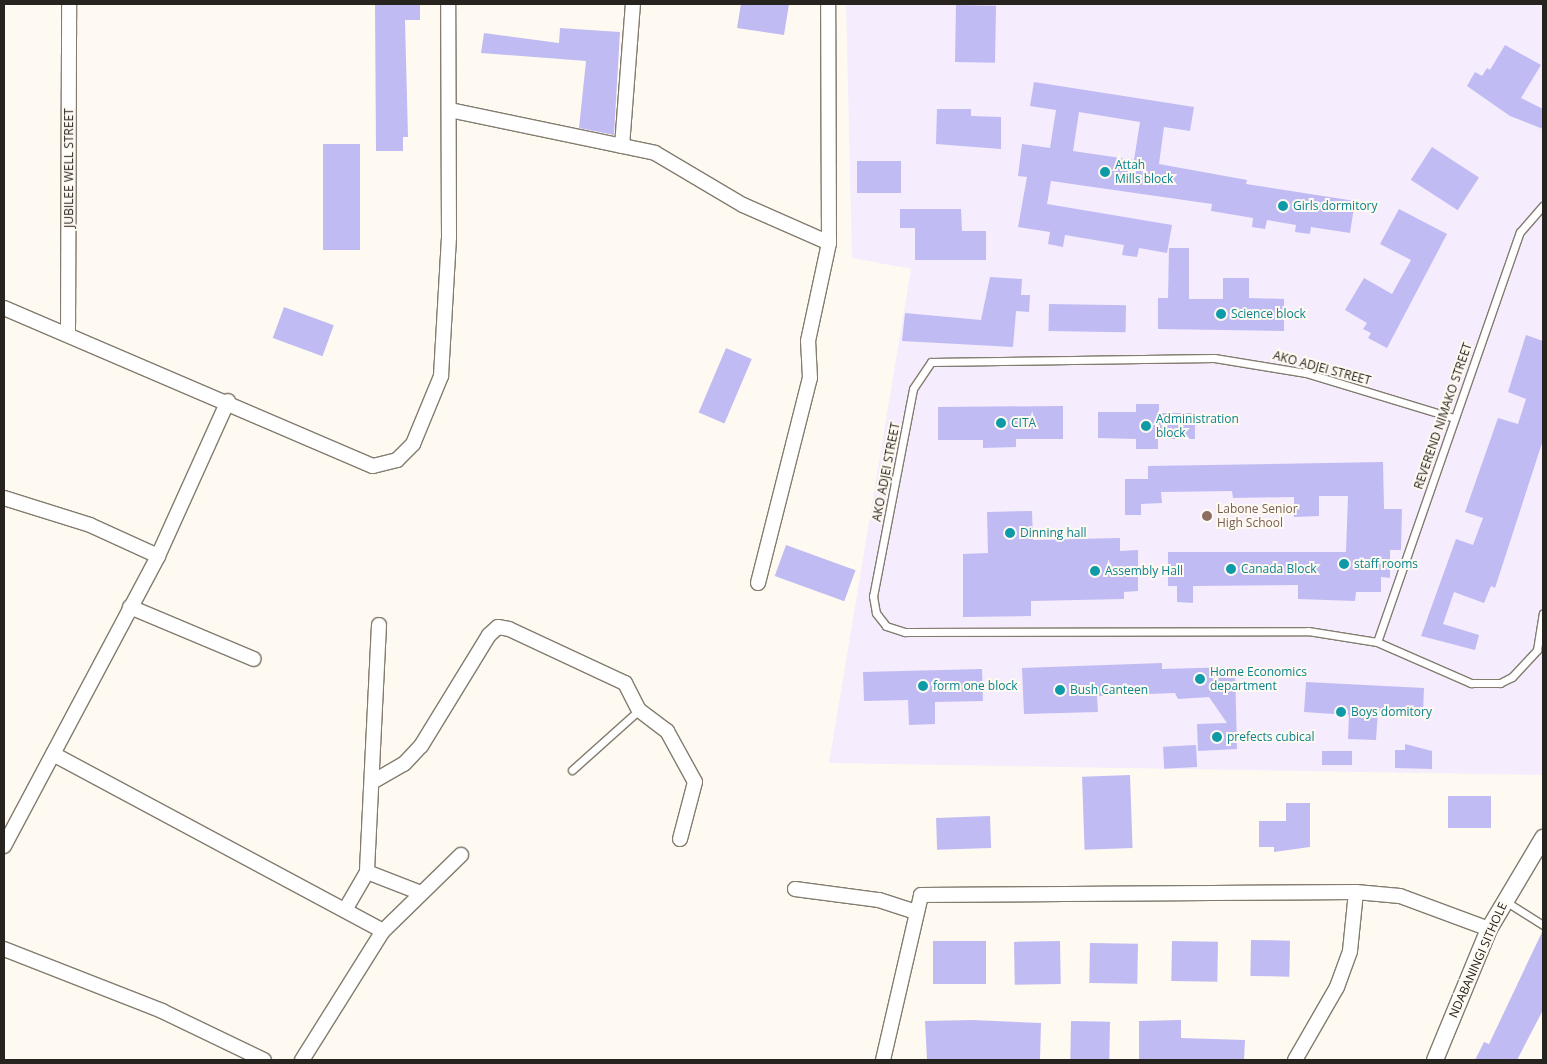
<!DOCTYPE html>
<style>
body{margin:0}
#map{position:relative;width:1547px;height:1064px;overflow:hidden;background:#fffaf1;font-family:"Open Sans",sans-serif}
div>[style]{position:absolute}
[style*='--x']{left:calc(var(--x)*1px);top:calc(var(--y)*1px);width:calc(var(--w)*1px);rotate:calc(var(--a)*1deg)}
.education>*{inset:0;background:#f5ecfd}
.building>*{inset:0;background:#c1bbf4;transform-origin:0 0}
.roads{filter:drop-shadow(1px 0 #837c6f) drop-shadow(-1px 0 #837c6f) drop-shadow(0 1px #837c6f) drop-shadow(0 -1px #837c6f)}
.service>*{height:7px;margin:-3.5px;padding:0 3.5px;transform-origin:3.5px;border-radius:3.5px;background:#fff}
.minor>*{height:14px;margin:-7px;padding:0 7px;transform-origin:7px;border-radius:7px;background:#fff}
.tertiary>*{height:16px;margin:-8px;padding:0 8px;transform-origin:8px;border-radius:8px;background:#fff}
.dots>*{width:14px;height:14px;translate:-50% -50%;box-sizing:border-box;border:2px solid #fffaf1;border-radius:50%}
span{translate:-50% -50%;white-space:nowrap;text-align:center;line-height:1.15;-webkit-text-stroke:4px #fffaf1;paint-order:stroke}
.culture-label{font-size:12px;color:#0d838f}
.left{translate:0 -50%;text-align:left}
.street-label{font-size:12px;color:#27241f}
.education-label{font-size:12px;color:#785e54}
.frame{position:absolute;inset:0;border:5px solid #27241f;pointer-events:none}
</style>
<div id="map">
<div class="education">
<div style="clip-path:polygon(846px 4px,1543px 4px,1543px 775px,829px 763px,911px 269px,852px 258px)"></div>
</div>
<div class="building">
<div style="clip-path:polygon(375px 4px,420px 4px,420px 20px,405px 20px,408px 137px,403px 137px,403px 151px,376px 151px)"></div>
<div style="clip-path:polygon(741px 4px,789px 4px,784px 35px,737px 28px)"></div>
<div style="left:956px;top:5px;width:40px;height:57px;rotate:1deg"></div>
<div style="clip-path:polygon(560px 28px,620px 32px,614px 135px,579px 128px,586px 61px,481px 53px,484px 33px,559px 43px)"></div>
<div style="clip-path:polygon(1505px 45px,1541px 65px,1521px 98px,1543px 109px,1543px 129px,1510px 116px,1467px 86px,1475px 72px,1482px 76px,1487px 68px,1490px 70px)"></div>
<div style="clip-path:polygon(evenodd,1034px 82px,1194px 107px,1190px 131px,1164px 127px,1159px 164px,1247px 180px,1246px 184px,1355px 201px,1350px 233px,1311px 227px,1310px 234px,1295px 232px,1296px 225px,1267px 220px,1265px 229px,1252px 227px,1253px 218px,1211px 211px,1212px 204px,1051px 181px,1047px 204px,1172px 225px,1167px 253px,1139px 248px,1137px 257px,1122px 255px,1124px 245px,1065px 235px,1063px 247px,1048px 244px,1050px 232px,1018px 227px,1027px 177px,1018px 176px,1022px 144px,1050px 148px,1056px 110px,1030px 106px,1034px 82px,1079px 112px,1140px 122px,1134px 160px,1073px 151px,1079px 112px)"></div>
<div style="clip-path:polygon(937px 109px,971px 109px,971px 116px,1001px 117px,1001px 149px,936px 144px)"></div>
<div style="left:323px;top:144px;width:37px;height:106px"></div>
<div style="left:1432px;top:147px;width:56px;height:39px;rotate:33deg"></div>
<div style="left:857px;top:161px;width:44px;height:32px"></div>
<div style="clip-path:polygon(900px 209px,961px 209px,962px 231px,986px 231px,986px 260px,915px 260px,915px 228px,900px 228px)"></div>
<div style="clip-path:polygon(1399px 209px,1447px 234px,1387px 348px,1368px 338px,1371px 333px,1363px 329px,1367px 323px,1345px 310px,1364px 278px,1392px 294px,1411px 260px,1380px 244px)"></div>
<div style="clip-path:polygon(1169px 248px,1189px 248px,1189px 299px,1223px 299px,1223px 278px,1249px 278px,1249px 298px,1284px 299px,1284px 331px,1158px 329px,1158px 298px,1168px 298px)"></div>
<div style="clip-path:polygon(990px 277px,1022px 279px,1021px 295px,1030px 295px,1029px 312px,1016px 311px,1013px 347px,902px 341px,905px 313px,981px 320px)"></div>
<div style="left:1049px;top:304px;width:77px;height:27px;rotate:1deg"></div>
<div style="left:284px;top:307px;width:53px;height:33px;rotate:20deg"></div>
<div style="clip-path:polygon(1526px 335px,1543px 341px,1543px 440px,1495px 588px,1491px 586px,1484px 603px,1454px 592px,1443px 624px,1479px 635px,1475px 650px,1421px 636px,1456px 539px,1473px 545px,1483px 518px,1465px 512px,1498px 418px,1518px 424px,1526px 399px,1508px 392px)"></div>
<div style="left:726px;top:348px;width:28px;height:70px;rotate:23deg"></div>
<div style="clip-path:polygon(1136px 404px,1159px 404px,1159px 413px,1195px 413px,1195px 439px,1158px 439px,1158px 449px,1136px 449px,1136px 439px,1098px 438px,1098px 412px,1136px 412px)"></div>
<div style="clip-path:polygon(1063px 406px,1063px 439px,1016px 439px,1016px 447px,983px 448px,983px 440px,938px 440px,938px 407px)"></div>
<div style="clip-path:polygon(1383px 462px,1384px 509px,1402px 509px,1401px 550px,1390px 550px,1390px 578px,1381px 577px,1381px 592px,1356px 592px,1355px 601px,1298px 599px,1298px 585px,1193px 586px,1193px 603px,1177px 602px,1177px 586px,1168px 586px,1168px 552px,1346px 552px,1348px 496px,1319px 496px,1319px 516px,1294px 517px,1294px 497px,1233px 498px,1232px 491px,1161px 492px,1162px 503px,1141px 504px,1141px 515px,1125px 515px,1125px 479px,1148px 479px,1148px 466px)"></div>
<div style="clip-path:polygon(1032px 511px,1033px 540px,1120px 538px,1120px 551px,1138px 550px,1138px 591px,1124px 592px,1124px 599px,1031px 601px,1031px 616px,963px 617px,963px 554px,988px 553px,987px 512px)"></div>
<div style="left:786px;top:545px;width:74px;height:33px;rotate:20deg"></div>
<div style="clip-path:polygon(1162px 663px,1162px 669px,1235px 667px,1237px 749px,1198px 751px,1197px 724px,1227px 723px,1209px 697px,1178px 699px,1175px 693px,1097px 696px,1098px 712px,1024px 714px,1022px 668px)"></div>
<div style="clip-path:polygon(982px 669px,983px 701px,935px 702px,935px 724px,909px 725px,908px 700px,864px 701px,863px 672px)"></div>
<div style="clip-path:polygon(1306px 682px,1424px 688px,1423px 714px,1378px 711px,1376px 740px,1348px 739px,1349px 715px,1304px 712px)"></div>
<div style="clip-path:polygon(1405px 744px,1432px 751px,1432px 769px,1395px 768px,1395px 750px,1405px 750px)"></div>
<div style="left:1196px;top:745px;width:22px;height:33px;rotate:87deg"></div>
<div style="left:1322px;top:751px;width:30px;height:14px"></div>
<div style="left:1130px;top:775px;width:73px;height:48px;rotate:88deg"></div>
<div style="left:1448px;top:796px;width:43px;height:32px"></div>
<div style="clip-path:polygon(1286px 803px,1310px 803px,1310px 847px,1274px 852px,1274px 847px,1259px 847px,1259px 821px,1286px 821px)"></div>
<div style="left:990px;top:816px;width:32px;height:54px;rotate:88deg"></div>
<div style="clip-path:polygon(1543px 930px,1543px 1010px,1517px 1060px,1475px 1060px,1484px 1042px,1489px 1044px)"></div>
<div style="left:1251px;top:940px;width:39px;height:36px;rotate:1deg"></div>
<div style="left:986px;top:941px;width:43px;height:53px;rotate:90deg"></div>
<div style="left:1060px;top:941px;width:43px;height:46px;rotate:89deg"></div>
<div style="left:1172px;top:941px;width:46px;height:40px;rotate:1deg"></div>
<div style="left:1090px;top:943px;width:48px;height:40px;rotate:1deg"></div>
<div style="clip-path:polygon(972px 1020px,1041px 1023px,1040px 1060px,927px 1060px,925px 1021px)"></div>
<div style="clip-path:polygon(1181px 1020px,1181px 1038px,1245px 1040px,1244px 1060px,1139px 1060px,1139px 1021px)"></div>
<div style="left:1071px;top:1021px;width:39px;height:39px;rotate:1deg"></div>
</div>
<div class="roads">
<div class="service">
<div style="--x:1454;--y:418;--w:155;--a:-163.1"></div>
<div style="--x:1306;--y:373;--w:93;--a:-170.7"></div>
<div style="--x:1214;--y:358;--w:283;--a:179.2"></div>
<div style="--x:931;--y:362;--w:32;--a:124"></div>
<div style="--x:913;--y:389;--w:211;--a:100.9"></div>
<div style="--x:873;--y:596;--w:17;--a:80"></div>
<div style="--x:876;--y:613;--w:16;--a:52"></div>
<div style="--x:886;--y:626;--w:20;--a:18"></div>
<div style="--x:905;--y:632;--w:403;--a:-0.1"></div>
<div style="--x:1308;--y:631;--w:70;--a:9.1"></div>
<div style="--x:1377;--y:642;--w:103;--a:23.6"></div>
<div style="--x:1471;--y:683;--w:29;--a:0"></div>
<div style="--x:1500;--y:683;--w:13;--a:-27"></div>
<div style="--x:1512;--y:677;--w:37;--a:-47"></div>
<div style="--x:1537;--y:650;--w:37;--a:-81"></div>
<div style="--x:1377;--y:642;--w:434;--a:-70.8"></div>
<div style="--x:1520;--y:232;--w:35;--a:-49"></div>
<div style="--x:572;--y:770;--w:90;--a:-41.8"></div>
<div style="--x:1505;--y:901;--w:45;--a:32.3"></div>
</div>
<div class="minor">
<div style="--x:450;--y:110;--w:209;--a:11.8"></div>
<div style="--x:655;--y:153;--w:102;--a:30.6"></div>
<div style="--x:743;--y:205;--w:94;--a:23.8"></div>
<div style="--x:622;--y:146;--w:142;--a:-85.6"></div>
<div style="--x:4;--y:308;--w:401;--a:23.2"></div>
<div style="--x:373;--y:466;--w:25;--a:-14"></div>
<div style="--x:397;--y:460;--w:23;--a:-45"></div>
<div style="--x:413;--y:444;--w:74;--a:-67.6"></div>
<div style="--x:441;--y:376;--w:139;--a:-86.7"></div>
<div style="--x:449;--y:237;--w:233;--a:-90.2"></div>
<div style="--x:68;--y:332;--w:328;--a:-89.8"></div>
<div style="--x:4;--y:498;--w:90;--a:17.4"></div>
<div style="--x:90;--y:525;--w:75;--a:24.5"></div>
<div style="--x:758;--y:583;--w:211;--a:-75.8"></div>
<div style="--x:810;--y:378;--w:37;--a:-93"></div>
<div style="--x:808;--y:341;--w:100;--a:-77.9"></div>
<div style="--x:829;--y:243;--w:239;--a:-90.2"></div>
<div style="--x:130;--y:607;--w:134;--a:22.8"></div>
<div style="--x:379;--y:625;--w:247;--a:92.8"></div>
<div style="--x:367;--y:872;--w:58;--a:21.3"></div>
<div style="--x:53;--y:754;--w:374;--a:28.2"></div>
<div style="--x:374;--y:781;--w:34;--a:-30"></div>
<div style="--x:404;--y:764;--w:25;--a:-47"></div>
<div style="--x:421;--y:746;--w:130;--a:-58.5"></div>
<div style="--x:489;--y:635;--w:12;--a:-42"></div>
<div style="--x:498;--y:627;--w:11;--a:10"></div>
<div style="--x:509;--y:629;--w:128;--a:25"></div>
<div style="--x:625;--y:683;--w:30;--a:63"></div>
<div style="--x:639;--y:710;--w:35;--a:37"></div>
<div style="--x:667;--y:731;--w:58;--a:61.2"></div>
<div style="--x:695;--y:782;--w:59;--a:104.7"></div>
<div style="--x:4;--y:846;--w:328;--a:-62"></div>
<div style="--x:158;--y:556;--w:170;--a:-65.7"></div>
<div style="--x:795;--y:889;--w:85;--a:7.5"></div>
<div style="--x:879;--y:900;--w:38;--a:18"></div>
<div style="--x:345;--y:910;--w:44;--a:-59.9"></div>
<div style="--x:4;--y:949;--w:170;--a:21.4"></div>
<div style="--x:162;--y:1011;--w:113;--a:25.7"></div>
<div style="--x:302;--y:1060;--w:152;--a:-57.9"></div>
<div style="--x:383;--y:931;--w:109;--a:-44.3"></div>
<div style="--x:883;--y:1060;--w:169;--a:-77"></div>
<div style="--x:921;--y:895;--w:435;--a:-0.4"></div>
<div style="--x:1356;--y:892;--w:44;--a:5.2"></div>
<div style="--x:1400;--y:896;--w:95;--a:20.3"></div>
<div style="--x:1295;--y:1060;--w:84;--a:-60.1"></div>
<div style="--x:1337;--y:987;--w:38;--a:-70"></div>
<div style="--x:1350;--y:951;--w:59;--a:-84.2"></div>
</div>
<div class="tertiary">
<div style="--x:1435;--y:1060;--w:142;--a:-67.6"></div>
<div style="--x:1489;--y:929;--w:106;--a:-59.3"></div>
</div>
</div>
<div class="dots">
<div style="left:1105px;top:172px;background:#0f9aa8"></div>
<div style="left:1283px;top:206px;background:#0f9aa8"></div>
<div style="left:1221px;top:314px;background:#0f9aa8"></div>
<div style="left:1001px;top:423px;background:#0f9aa8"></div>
<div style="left:1146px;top:426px;background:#0f9aa8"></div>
<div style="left:1207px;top:516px;background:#8d6e63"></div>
<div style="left:1010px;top:533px;background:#0f9aa8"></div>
<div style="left:1344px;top:564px;background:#0f9aa8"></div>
<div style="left:1231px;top:569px;background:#0f9aa8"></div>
<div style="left:1095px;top:571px;background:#0f9aa8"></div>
<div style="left:1200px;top:679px;background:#0f9aa8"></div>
<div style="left:923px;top:686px;background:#0f9aa8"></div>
<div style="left:1060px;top:690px;background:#0f9aa8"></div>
<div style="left:1341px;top:712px;background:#0f9aa8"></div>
<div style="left:1217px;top:737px;background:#0f9aa8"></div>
</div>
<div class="culture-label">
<span class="left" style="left:1115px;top:172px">Attah<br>Mills block</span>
<span class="left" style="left:1293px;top:206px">Girls dormitory</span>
<span class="left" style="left:1231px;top:314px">Science block</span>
<span class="left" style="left:1156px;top:426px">Administration<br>block</span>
<span class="left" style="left:1011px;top:423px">CITA</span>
<span class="left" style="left:1020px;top:533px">Dinning hall</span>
<span class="left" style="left:1354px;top:564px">staff rooms</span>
<span class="left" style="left:1241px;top:569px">Canada Block</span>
<span class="left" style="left:1105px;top:571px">Assembly Hall</span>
<span class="left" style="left:1210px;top:679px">Home Economics<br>department</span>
<span class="left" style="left:933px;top:686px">form one block</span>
<span class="left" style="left:1070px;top:690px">Bush Canteen</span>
<span class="left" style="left:1351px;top:712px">Boys domitory</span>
<span class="left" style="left:1227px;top:737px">prefects cubical</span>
</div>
<div class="street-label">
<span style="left:69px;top:168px;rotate:-90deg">JUBILEE WELL STREET</span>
<span style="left:1322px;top:368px;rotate:15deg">AKO ADJEI STREET</span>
<span style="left:1443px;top:416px;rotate:-71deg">REVEREND NIMAKO STREET</span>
<span style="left:886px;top:472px;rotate:-79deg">AKO ADJEI STREET</span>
<span style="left:1478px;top:960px;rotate:-66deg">NDABANINGI SITHOLE</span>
</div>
<div class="education-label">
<span class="left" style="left:1217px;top:516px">Labone Senior<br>High School</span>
</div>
<div class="frame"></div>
</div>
